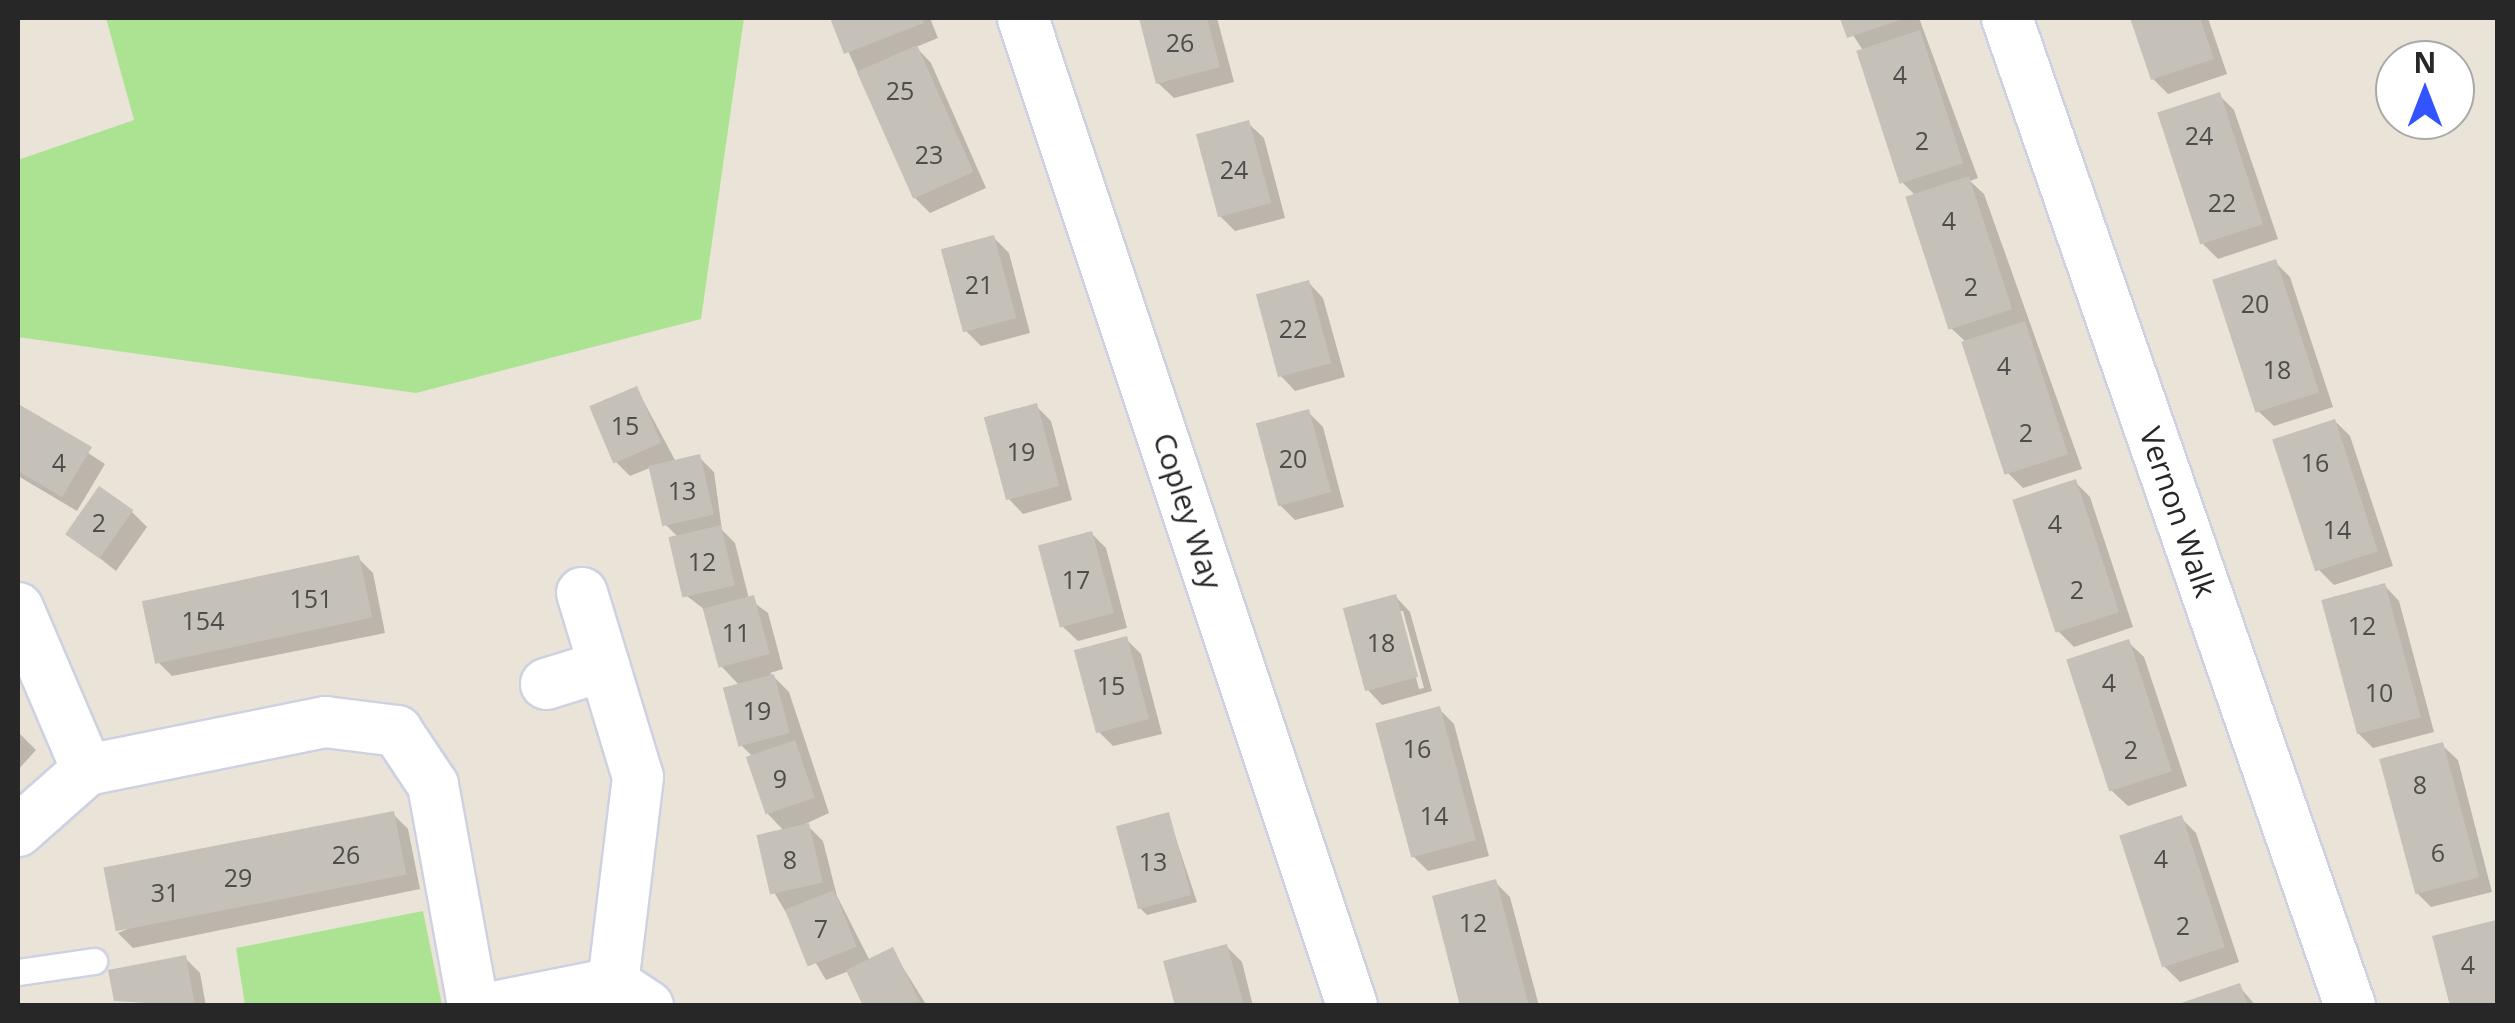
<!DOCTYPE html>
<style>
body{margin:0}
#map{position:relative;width:2515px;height:1023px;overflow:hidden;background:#eae3d8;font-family:"Open Sans",sans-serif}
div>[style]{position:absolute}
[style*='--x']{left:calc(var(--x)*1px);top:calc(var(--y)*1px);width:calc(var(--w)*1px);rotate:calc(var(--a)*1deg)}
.green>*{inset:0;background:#ace392}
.shadow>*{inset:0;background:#0003}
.building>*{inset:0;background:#c5c0b8;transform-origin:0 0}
.roads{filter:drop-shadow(2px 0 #cdd1e1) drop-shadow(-2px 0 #cdd1e1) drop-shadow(0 2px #cdd1e1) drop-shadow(0 -2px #cdd1e1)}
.service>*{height:25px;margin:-12.5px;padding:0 12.5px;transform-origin:12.5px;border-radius:12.5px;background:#fff}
.minor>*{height:50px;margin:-25px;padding:0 25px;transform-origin:25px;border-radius:25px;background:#fff}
span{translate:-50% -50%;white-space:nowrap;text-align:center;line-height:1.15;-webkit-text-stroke:8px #fff;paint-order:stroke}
.number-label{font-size:25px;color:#4e4d4b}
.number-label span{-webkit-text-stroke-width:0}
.street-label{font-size:30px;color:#272727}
.frame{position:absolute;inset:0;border:20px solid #272727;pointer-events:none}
.north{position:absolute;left:2375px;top:40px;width:100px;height:100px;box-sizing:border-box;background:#fff;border:2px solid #a9a9a9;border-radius:50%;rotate:0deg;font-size:28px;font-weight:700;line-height:40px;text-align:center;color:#272727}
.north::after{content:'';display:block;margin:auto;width:35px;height:45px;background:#3154fe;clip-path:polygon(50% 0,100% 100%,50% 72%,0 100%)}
</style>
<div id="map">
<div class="green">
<div style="clip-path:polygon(106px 18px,744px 18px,701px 319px,416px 393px,18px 337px,18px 160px,134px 120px)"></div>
<div style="clip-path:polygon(423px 911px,442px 1005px,245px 1005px,236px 948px)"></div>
</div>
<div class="shadow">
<div style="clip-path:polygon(833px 18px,930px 18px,938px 38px,916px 47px,931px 63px,986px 188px,930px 213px,915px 198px)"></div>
<div style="clip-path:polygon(1141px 18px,1217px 18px,1234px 82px,1174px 98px,1158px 83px)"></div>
<div style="clip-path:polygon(1842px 18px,1919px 18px,1978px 178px,1970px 181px,1984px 194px,2082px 469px,2023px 488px,2008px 473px,1967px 343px,1952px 329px,1917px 197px,1903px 183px,1864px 52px)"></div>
<div style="clip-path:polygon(2133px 18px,2208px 18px,2227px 74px,2168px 94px,2153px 79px)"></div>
<div style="clip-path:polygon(2219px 95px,2234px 110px,2278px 239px,2218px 259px,2203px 244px)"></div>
<div style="clip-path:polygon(1248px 123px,1264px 138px,1285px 218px,1235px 231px,1220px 216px)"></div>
<div style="clip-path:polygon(994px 238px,1009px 253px,1030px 333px,981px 346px,966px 331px)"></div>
<div style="clip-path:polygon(2275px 262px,2290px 277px,2333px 407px,2274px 426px,2258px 411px)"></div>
<div style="clip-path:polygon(1308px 282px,1323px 298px,1345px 377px,1295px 391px,1280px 375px)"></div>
<div style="clip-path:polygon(637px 389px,676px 462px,699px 457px,714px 472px,722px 530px,735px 543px,749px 599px,768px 613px,783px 669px,770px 673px,789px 692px,829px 813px,792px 830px,808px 826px,823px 841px,837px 896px,870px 961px,892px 950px,927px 1006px,865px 1006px,849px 971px,826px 980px,775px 894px,785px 832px,768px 814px,754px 758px,741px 745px,740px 686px,722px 667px,705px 610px,687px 596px,679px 538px,666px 525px,652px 467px,630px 476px,615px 461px)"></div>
<div style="clip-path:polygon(1036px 406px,1051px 421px,1072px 500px,1023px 514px,1008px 498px)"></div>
<div style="clip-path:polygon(21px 409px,105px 464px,77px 511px,18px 476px)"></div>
<div style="clip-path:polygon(1308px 412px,1323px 427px,1344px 507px,1295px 520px,1280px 505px)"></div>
<div style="clip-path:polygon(2335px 421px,2350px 436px,2393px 566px,2334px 585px,2319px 570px)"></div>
<div style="clip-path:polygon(2075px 482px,2090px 497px,2133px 627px,2074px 647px,2059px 632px)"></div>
<div style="clip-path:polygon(132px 512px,147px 527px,116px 571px,68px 533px)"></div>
<div style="clip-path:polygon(1091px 533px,1106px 548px,1127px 628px,1078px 641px,1062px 626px)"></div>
<div style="clip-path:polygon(358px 558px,373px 573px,385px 633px,172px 676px,157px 661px)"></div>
<div style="clip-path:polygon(2384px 585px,2399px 601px,2434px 732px,2373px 748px,2358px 733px)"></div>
<div style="clip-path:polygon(evenodd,1395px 596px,1410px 612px,1432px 691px,1382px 705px,1367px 689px,1395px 596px,1398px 611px,1403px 611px,1424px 688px,1419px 689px,1398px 611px)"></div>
<div style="clip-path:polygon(1126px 639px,1141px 654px,1162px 734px,1113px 746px,1098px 731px)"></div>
<div style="clip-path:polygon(2128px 642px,2144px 657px,2187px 786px,2128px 806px,2112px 791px)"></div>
<div style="clip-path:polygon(1439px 709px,1454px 724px,1489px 856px,1428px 871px,1413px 856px)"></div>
<div style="clip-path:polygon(18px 732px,36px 750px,18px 770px)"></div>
<div style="clip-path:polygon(2442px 745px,2458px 760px,2492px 892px,2431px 907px,2416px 892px)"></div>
<div style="clip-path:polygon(393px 814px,408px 829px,420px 889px,133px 948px,118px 933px)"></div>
<div style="clip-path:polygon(1168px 815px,1197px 902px,1147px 915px,1140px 908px)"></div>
<div style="clip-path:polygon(2181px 818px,2196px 833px,2239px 962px,2180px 982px,2165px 967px)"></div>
<div style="clip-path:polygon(1495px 882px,1510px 897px,1539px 1006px,1463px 1006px)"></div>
<div style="clip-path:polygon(1227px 947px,1242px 962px,1253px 1006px,1177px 1006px)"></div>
<div style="clip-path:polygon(185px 958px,200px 973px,206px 1006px,117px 1000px)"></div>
<div style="clip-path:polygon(2239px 986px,2256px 1006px,2180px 1006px)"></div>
</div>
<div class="building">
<div style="clip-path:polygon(830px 18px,922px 18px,924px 23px,844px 54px)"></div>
<div style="clip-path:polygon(1139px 18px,1207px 18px,1220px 67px,1156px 84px)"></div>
<div style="clip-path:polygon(1840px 18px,1906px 18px,1847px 38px)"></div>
<div style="clip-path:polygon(2130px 18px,2200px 18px,2214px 59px,2151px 80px)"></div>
<div style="left:1920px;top:30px;width:140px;height:67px;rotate:72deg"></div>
<div style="left:917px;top:45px;width:139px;height:66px;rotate:66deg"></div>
<div style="left:2220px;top:92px;width:139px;height:66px;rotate:72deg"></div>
<div style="left:1249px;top:120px;width:86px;height:55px;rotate:75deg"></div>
<div style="left:1969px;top:176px;width:140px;height:67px;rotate:72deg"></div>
<div style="left:994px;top:235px;width:86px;height:55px;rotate:75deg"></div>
<div style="left:2276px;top:259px;width:140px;height:67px;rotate:72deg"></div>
<div style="left:1309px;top:280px;width:86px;height:55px;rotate:75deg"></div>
<div style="left:2025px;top:321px;width:140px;height:67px;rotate:72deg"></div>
<div style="left:637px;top:386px;width:62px;height:52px;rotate:67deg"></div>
<div style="left:1037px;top:403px;width:86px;height:55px;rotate:75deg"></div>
<div style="clip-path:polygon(20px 405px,92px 447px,62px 497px,18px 471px)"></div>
<div style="left:1309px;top:409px;width:86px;height:55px;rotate:75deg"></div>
<div style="left:2335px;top:419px;width:139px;height:66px;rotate:72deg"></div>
<div style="left:700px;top:454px;width:62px;height:53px;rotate:77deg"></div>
<div style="left:2076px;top:479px;width:140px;height:67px;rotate:72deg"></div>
<div style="left:99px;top:486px;width:42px;height:59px;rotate:35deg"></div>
<div style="left:721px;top:525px;width:62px;height:54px;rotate:77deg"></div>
<div style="left:1092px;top:531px;width:85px;height:56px;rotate:75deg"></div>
<div style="left:359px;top:555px;width:64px;height:222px;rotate:78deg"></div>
<div style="left:2385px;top:583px;width:139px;height:66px;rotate:75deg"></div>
<div style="left:1396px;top:594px;width:86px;height:55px;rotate:75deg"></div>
<div style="left:754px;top:595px;width:61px;height:53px;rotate:75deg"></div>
<div style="left:1127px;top:636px;width:86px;height:55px;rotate:75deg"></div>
<div style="left:2129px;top:639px;width:139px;height:66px;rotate:72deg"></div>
<div style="left:774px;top:674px;width:61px;height:53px;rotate:75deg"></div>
<div style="left:1440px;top:706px;width:139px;height:67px;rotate:75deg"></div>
<div style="left:795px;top:740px;width:61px;height:52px;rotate:71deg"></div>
<div style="left:2443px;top:742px;width:140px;height:66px;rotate:75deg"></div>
<div style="left:394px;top:811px;width:65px;height:296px;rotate:79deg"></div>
<div style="left:1169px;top:812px;width:86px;height:55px;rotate:75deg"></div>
<div style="left:2182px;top:815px;width:139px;height:66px;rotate:72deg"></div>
<div style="left:809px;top:823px;width:61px;height:54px;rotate:77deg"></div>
<div style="clip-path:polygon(1496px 879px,1529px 1006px,1460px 1006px,1432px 896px)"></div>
<div style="left:834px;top:890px;width:61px;height:53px;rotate:68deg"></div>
<div style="clip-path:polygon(2496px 920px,2498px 1006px,2450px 1006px,2432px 936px)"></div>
<div style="clip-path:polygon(1227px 944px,1244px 1006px,1175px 1006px,1163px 961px)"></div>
<div style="clip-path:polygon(893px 947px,920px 1002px,863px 1006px,846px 970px)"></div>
<div style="clip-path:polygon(186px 955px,195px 1006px,114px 1001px,108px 970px)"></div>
<div style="clip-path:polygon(2240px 983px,2248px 1006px,2175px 1006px,2175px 1005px)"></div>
</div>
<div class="roads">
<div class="service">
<div style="--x:18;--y:972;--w:77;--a:-8.2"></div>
</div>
<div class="minor">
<div style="--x:1023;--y:18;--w:1041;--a:71.58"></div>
<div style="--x:2007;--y:18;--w:1046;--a:70.85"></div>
<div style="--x:582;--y:593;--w:192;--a:73.1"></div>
<div style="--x:638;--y:777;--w:208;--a:96.9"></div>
<div style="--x:613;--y:983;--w:42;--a:33.3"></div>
<div style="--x:18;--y:608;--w:176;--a:66.9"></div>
<div style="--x:546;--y:684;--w:61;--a:-17.2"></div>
<div style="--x:18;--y:831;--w:92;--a:-41.5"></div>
<div style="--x:87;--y:770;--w:243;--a:-11.4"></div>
<div style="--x:325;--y:722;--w:73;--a:7.1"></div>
<div style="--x:397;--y:731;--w:65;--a:56.3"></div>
<div style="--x:433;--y:785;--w:225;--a:79.7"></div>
<div style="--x:498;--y:1006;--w:117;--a:-11.3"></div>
</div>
</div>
<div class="number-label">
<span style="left:1180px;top:42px">26</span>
<span style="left:1900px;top:74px">4</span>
<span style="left:900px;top:90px">25</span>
<span style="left:2199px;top:135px">24</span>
<span style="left:1922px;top:140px">2</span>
<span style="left:929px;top:154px">23</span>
<span style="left:1234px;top:169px">24</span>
<span style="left:2222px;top:202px">22</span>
<span style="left:1949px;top:220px">4</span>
<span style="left:979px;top:284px">21</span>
<span style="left:1971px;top:286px">2</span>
<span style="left:2255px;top:303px">20</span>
<span style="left:1293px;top:328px">22</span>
<span style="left:2004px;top:365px">4</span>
<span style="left:2277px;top:369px">18</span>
<span style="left:625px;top:425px">15</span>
<span style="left:2026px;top:432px">2</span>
<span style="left:1021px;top:451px">19</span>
<span style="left:1293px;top:458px">20</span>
<span style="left:59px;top:462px">4</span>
<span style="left:2315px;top:462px">16</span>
<span style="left:682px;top:490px">13</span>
<span style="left:99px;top:522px">2</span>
<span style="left:2055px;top:523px">4</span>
<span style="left:2337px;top:529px">14</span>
<span style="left:702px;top:561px">12</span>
<span style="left:1076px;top:579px">17</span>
<span style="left:2077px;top:589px">2</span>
<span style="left:311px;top:598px">151</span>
<span style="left:203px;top:620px">154</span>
<span style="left:2362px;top:625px">12</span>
<span style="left:736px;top:632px">11</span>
<span style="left:1381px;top:642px">18</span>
<span style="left:2109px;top:682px">4</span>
<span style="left:1111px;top:685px">15</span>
<span style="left:2379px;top:692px">10</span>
<span style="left:757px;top:710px">19</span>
<span style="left:1417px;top:748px">16</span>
<span style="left:2131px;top:749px">2</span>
<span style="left:780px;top:778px">9</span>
<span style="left:2420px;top:784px">8</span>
<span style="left:1434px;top:815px">14</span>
<span style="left:2438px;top:852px">6</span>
<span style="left:346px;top:854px">26</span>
<span style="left:2161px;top:858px">4</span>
<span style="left:790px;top:859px">8</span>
<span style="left:1153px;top:861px">13</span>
<span style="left:238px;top:877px">29</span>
<span style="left:165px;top:892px">31</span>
<span style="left:1473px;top:922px">12</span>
<span style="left:2183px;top:925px">2</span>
<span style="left:821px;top:928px">7</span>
<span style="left:2468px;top:964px">4</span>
</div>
<div class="street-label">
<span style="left:1188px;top:511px;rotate:72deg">Copley Way</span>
<span style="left:2178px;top:512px;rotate:71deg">Vernon Walk</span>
</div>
<div class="frame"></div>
<div class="north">N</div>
</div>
